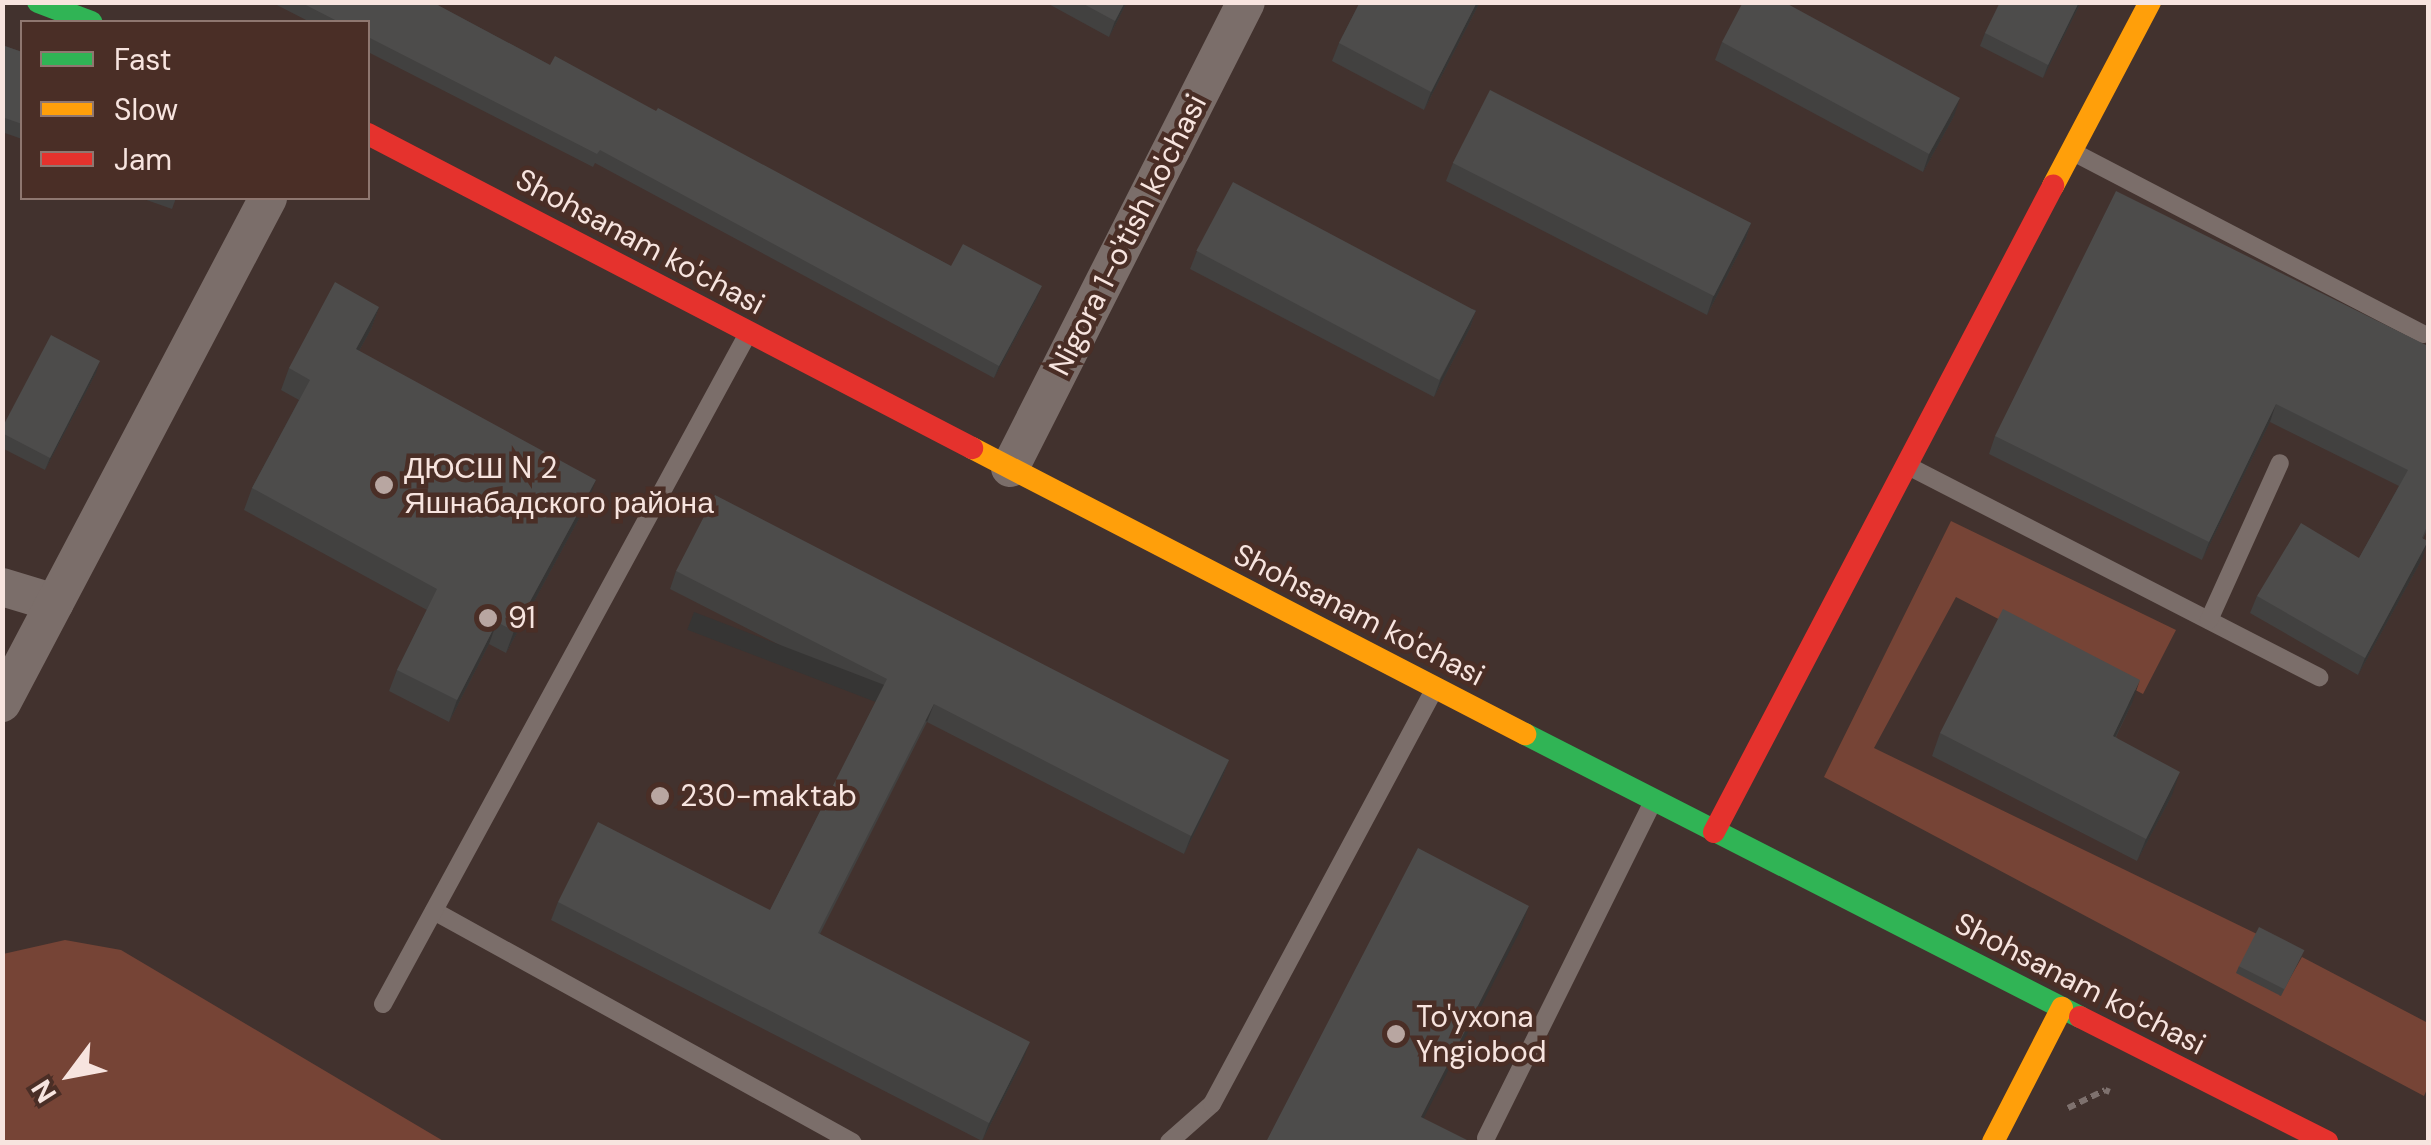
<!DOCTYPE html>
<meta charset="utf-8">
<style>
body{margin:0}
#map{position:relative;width:2431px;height:1145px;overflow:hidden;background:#42322e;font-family:"DM Sans",sans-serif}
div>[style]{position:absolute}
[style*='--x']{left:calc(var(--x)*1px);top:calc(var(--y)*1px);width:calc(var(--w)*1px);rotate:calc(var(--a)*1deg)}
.green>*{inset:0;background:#764436}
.path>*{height:6px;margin-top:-3px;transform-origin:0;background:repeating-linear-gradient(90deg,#7e716e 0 8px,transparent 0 13px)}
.lane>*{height:18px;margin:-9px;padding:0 9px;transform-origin:9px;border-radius:9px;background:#7b6e6a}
.street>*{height:38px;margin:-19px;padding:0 19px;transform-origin:19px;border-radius:19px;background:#7b6e6a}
.fast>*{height:22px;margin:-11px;padding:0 11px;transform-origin:11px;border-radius:11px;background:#30b455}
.slow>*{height:22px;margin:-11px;padding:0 11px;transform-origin:11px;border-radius:11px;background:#ff9f0a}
.jam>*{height:22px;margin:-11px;padding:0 11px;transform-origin:11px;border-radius:11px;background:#e5322d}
.wall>*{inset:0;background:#424140}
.shaded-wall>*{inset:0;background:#363534;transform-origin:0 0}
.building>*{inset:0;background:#4d4c4b;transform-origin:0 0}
.dots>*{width:28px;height:28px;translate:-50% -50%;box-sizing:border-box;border:5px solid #4a2e26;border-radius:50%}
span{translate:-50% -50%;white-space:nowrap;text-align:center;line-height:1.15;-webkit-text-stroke:9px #4a2e26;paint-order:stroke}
.street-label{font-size:30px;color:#f7e4df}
.poi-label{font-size:30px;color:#f7e4df}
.left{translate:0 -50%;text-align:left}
.frame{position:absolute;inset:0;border:5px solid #f7e4df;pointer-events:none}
.legend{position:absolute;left:20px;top:20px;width:350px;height:180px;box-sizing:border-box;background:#4a2e26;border:2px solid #8f7770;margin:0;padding:12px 18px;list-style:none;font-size:30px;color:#f7e4df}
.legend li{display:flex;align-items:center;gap:20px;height:50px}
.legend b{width:50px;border:2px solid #8f7770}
.north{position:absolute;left:20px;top:1025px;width:100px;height:100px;-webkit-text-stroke:8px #4a2e26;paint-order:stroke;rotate:238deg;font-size:28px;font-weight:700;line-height:40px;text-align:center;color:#f7e4df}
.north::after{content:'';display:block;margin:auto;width:35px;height:45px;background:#f7e4df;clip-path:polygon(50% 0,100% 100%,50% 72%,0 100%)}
</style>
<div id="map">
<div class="green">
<div style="clip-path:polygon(1951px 521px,2176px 630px,2143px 694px,1956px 597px,1874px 748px,2257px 934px,2280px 996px,2302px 957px,2428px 1023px,2428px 1087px,2424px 1096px,1824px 777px)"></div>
<div style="clip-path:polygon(65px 940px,121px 950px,445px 1142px,3px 1142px,3px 954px)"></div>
</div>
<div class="path">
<div style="--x:2068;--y:1108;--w:41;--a:-25.9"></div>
<div style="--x:2105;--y:1090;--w:5;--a:22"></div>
</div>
<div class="lane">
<div style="--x:2077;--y:154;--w:390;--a:27.5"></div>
<div style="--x:1912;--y:468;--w:458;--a:27.2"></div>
<div style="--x:2209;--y:620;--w:172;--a:-65.7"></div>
<div style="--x:434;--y:911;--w:478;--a:28.9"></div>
<div style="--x:383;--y:1004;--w:759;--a:-61.44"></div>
<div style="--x:1486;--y:1138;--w:369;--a:-63.6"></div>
<div style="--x:1169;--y:1142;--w:57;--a:-41.5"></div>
<div style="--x:1212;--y:1104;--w:466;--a:-61.8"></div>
</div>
<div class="street">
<div style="--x:1010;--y:468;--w:522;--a:-63.14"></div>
<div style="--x:2;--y:587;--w:55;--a:16.8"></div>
<div style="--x:2;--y:703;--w:571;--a:-62.22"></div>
</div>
<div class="fast">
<div style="--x:38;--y:2;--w:57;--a:20.7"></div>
<div style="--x:1525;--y:734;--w:623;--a:27.02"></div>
</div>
<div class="slow">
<div style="--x:2053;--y:186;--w:208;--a:-62.2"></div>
<div style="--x:972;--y:448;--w:623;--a:27.35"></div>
<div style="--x:1993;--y:1142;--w:151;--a:-62.8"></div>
</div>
<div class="jam">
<div style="--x:368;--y:134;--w:681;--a:27.47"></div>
<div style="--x:1714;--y:832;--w:730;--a:-62.31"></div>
<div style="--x:2080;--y:1017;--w:277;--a:26.8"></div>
</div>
<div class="wall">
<div style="clip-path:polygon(271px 2px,432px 2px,550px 65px,656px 111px,951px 266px,1037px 298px,994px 378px,595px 163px,593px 167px,368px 52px,368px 22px,310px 22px)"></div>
<div style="clip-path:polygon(1045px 2px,1127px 2px,1109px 37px)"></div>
<div style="clip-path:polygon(1360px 2px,1480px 2px,1424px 110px,1332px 61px,1339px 43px)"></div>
<div style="clip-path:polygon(2081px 2px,2043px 78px,1980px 46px,1985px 33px)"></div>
<div style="clip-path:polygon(1722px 42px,1954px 116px,1923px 172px,1715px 60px)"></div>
<div style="clip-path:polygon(2px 45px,22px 52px,22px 139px,2px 132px)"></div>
<div style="clip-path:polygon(1453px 163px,1751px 223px,1745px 241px,1707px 315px,1446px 181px)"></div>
<div style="clip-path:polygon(141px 198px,176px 198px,172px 209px)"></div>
<div style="clip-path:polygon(1197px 251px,1476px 310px,1470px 328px,1434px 397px,1190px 269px)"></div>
<div style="clip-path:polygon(379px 307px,371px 329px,359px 351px,588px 502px,506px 653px,489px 644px,449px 722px,389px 691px,397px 670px,427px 610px,244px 510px,252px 488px,299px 400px,281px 390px,289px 368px)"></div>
<div style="clip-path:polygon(2428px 346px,2428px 528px,2423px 539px,2422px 559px,2358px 675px,2250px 613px,2257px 596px,2359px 558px,2399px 486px,2270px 422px,2202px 560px,1989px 454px,1995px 436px)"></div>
<div style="clip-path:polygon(96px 373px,45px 470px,2px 448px,2px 428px)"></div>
<div style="clip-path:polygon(676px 571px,1229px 760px,1222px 778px,1184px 854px,927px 722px,820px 934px,1023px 1060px,982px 1141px,551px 920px,558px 902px,770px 910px,879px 696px,670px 589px)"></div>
<div style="clip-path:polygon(2132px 703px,2116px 737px,2172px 795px,2137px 861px,1932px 756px,1940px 733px)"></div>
<div style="clip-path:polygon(2304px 950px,2281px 996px,2236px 973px,2239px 966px)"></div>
</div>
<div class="shaded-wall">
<div style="clip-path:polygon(1125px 2px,1127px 2px,1109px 37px,1115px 21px)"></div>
<div style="clip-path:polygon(1477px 2px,1480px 2px,1424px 110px,1431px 92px)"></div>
<div style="clip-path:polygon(2079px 2px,2081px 2px,2043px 78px,2048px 65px)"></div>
<div style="clip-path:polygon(1960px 98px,1954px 116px,1923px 172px,1929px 154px)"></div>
<div style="clip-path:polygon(1751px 223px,1745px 241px,1707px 315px,1713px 297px)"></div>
<div style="clip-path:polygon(1042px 286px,1037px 298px,994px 378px,999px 366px)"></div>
<div style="clip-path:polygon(379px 307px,371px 329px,348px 371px,356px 349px)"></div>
<div style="clip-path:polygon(1476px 310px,1470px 328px,1434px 397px,1441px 378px)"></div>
<div style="clip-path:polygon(100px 361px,96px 373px,45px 470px,50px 458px)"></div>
<div style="clip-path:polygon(2276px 404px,2270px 422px,2202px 560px,2209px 542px)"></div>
<div style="clip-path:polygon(596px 480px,588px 502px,506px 653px,514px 631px)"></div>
<div style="clip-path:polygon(2428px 541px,2422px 559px,2358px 675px,2365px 658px)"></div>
<div style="clip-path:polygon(497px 622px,489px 644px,449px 722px,457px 700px)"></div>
<div style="clip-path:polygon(2140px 680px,2132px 703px,2105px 758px,2113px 736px)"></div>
<div style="left:934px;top:704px;width:19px;height:257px;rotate:111deg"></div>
<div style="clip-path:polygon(1229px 760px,1222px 778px,1184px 854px,1191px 836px)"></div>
<div style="clip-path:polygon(2180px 772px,2172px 795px,2137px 861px,2146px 839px)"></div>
<div style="clip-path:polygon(1529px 906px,1521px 929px,1413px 1139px,1421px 1117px)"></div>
<div style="clip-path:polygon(1030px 1042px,1023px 1060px,982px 1141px,989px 1123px)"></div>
</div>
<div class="building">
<div style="clip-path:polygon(300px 2px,432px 2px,550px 65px,555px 56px,656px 111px,658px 108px,951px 266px,963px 244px,1042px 286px,999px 366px,600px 150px,597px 154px,368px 37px,368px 22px,339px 22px)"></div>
<div style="clip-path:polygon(1080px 2px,1125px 2px,1115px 21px)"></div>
<div style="clip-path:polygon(1360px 2px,1477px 2px,1431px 92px,1339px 43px)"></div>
<div style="clip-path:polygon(1743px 2px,1784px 2px,1960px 98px,1929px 154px,1722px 42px)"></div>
<div style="clip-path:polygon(2000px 2px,2079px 2px,2048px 65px,1985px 33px)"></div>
<div style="clip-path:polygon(2px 45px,22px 52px,22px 124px,2px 117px)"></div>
<div style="left:1490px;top:90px;width:293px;height:82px;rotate:27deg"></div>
<div style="left:1233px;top:182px;width:275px;height:78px;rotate:28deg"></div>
<div style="clip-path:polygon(2116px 191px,2428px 346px,2428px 524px,2422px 538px,2428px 541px,2365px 658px,2257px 596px,2301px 523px,2359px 558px,2408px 470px,2276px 404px,2209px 542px,1995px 436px)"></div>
<div style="clip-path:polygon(335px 282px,379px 307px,356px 349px,596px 480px,514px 631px,497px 622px,457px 700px,397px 670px,437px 589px,252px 488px,310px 380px,289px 368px)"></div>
<div style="clip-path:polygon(51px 335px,100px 361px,50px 458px,2px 433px,2px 428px)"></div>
<div style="clip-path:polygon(715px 495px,1229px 760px,1191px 836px,934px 704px,818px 933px,1030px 1042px,989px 1123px,558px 902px,598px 822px,770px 910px,887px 679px,676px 571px)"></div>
<div style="clip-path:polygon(2003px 609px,2140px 680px,2113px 736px,2180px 772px,2146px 839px,1940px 733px)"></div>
<div style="clip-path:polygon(1418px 848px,1529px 906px,1421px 1117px,1471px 1142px,1266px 1142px)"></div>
<div style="left:2259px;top:927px;width:51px;height:44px;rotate:27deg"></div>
</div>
<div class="dots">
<div style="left:384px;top:485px;background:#b8a6a1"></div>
<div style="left:488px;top:618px;background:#b8a6a1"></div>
<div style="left:660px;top:796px;background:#b8a6a1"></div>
<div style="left:1396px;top:1034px;background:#b8a6a1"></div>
</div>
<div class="street-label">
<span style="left:1128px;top:235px;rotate:-63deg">Nigora 1-o'tish ko'chasi</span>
<span style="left:640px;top:242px;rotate:28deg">Shohsanam ko'chasi</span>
<span style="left:1359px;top:615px;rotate:27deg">Shohsanam ko'chasi</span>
<span style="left:2080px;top:984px;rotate:27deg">Shohsanam ko'chasi</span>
</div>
<div class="poi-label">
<span class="left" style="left:404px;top:485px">ДЮСШ N 2<br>Яшнабадского района</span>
<span class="left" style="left:508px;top:618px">91</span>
<span class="left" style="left:680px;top:796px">230-maktab</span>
<span class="left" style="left:1416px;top:1034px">To'yxona<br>Yngiobod</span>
</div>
<div class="frame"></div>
<ul class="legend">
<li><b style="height:12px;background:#30b455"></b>Fast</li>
<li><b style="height:12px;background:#ff9f0a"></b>Slow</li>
<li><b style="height:12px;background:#e5322d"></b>Jam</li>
</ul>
<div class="north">N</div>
</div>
